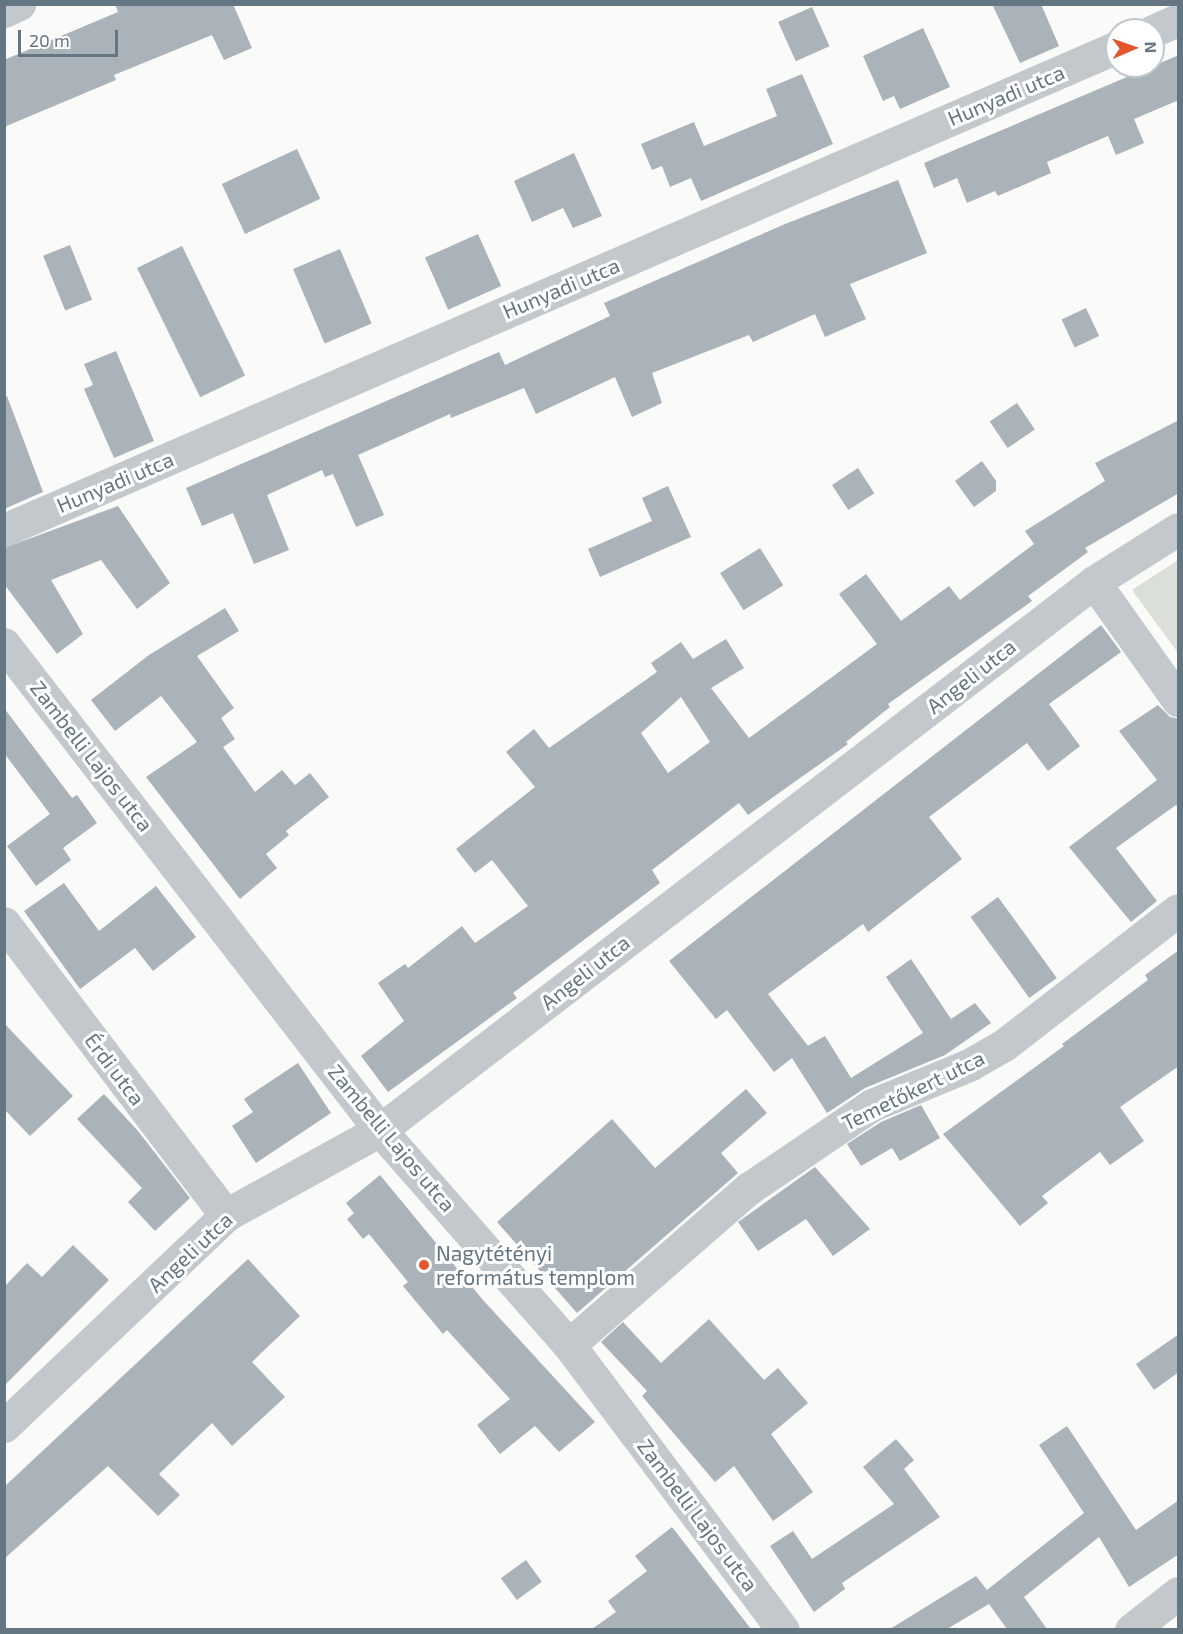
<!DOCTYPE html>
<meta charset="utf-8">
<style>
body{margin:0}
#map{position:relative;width:1183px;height:1634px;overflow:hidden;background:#fafaf8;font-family:"Exo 2",sans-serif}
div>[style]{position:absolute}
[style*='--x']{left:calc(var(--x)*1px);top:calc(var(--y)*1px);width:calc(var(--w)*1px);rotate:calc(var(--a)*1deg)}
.green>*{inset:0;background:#dadfd7}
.building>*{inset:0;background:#aab3b9;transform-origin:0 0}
.minor>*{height:33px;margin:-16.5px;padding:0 16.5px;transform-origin:16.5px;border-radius:16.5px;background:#c3c8cc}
.tertiary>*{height:33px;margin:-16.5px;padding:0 16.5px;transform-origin:16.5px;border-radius:16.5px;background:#c3c8cc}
.dots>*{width:16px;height:16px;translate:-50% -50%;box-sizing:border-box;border:3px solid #fff;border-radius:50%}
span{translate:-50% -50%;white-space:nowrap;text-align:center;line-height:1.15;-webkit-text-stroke:6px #fff;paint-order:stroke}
.street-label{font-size:21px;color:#657683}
.poi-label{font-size:21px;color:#657683}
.left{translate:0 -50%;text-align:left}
.frame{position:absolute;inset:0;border:6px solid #657683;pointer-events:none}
.north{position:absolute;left:1105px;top:18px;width:60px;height:60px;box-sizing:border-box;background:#fff;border:2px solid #c1c8cd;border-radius:50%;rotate:88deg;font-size:16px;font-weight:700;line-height:24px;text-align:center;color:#657683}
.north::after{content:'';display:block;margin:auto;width:21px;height:27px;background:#e4572e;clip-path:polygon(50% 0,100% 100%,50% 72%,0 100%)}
.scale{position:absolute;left:18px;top:30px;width:100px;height:27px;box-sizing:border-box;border:3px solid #657683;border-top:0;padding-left:8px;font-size:18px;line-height:21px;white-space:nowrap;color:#657683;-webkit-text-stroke:4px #fff;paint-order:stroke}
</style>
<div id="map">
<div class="green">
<div style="clip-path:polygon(1178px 560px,1178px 653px,1132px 590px)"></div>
</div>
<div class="building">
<div style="clip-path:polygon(115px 4px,233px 4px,252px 48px,224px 60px,212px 35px,114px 75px,116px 80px,4px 127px,4px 60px,118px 12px)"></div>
<div style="clip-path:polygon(992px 4px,1041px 4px,1059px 46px,1020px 63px)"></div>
<div style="left:812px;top:7px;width:43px;height:37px;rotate:66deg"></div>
<div style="clip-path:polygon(923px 28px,950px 87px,900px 109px,894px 96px,883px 101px,863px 56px)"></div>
<div style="clip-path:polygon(1179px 55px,1179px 100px,1134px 119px,1144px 143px,1116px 155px,1108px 136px,1047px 162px,1051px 173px,998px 196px,995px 191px,967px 203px,957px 178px,934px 188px,924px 163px)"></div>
<div style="clip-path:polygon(802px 74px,833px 144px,701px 201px,691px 178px,670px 187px,662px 166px,652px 170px,641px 144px,694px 122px,704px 146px,777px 116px,766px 89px)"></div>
<div style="left:297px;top:149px;width:55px;height:83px;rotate:65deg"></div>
<div style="clip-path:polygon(574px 153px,602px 216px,573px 228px,563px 208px,532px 222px,514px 181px)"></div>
<div style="clip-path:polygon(898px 180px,927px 253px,850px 284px,866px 319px,825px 337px,815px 314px,753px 342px,749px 335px,652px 373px,662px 403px,632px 417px,615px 377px,536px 414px,524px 388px,451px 418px,450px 414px,358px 455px,384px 515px,356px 527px,333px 474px,325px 477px,322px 470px,267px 495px,289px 550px,254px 564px,233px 513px,202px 526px,186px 488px,499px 352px,505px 365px,610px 316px,604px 303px,785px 224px)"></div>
<div style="left:478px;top:234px;width:57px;height:58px;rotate:66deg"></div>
<div style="left:70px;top:245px;width:59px;height:29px;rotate:68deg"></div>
<div style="left:182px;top:246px;width:144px;height:50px;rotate:64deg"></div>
<div style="left:340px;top:249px;width:81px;height:51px;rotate:67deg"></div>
<div style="left:1086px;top:308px;width:31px;height:27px;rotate:65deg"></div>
<div style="clip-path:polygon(116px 351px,154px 441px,114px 458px,84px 389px,93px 385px,84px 364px)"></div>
<div style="clip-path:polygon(7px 396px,43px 492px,4px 509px,4px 397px)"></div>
<div style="left:1017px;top:403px;width:32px;height:33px;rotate:56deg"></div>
<div style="clip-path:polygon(evenodd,1179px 420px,1179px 493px,1085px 548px,1088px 552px,1028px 596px,1032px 601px,888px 704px,890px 707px,846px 742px,848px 744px,748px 815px,739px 803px,652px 870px,660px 883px,513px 993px,517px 998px,388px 1092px,361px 1056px,404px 1021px,378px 983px,405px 964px,408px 968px,462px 926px,475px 943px,528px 906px,492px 860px,475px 873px,456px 849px,535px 787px,506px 752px,534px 729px,549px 748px,657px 672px,651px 663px,681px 642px,693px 659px,726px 639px,744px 668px,711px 688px,749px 738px,877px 644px,839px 594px,866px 574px,901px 621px,949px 586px,960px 600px,1034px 544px,1025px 531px,1105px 481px,1095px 463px,1179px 420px,681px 697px,710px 742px,668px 773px,641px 733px,681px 697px)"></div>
<div style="clip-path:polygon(982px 461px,996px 481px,996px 491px,974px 507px,955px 481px)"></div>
<div style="left:858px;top:468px;width:30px;height:31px;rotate:57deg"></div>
<div style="clip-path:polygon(668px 486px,691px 537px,600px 577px,588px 549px,652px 521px,642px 498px)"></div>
<div style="clip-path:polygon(118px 506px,170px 583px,137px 609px,101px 560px,51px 580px,83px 634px,57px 654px,4px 584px,4px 548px)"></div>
<div style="left:760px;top:548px;width:44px;height:47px;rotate:58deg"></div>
<div style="clip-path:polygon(225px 608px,239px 631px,197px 656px,234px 708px,221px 718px,235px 739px,223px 747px,255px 792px,282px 770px,295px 785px,310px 773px,329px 797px,286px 831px,289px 835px,266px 854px,277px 868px,240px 899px,146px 777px,197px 742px,161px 696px,115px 731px,91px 700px,149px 655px)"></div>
<div style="clip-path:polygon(1101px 625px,1121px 652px,1049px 704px,1080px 746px,1048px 771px,1027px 743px,929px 817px,962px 859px,868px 932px,863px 924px,768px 994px,808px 1046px,804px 1048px,825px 1036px,851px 1078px,923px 1033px,886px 977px,911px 959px,951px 1019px,975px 1003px,991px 1023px,945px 1055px,865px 1088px,827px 1113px,792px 1058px,774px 1072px,727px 1010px,716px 1019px,669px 961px)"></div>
<div style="clip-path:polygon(1158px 705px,1170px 717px,1179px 719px,1179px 808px,1176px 805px,1116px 848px,1157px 901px,1131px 922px,1069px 847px,1157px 780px,1119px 731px)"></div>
<div style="clip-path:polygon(4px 708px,72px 798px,77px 795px,97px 823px,63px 848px,71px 860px,36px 886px,7px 846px,50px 814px,4px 753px)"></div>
<div style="clip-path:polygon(64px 883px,99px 931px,156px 886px,196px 937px,153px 971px,135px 948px,80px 989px,24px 911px)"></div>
<div style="left:998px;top:897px;width:100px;height:34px;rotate:54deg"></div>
<div style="clip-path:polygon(1179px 950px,1179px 1066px,1120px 1107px,1144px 1141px,1110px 1165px,1100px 1152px,1042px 1196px,1048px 1203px,1020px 1226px,943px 1134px,1064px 1046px,1062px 1044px,1148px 980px,1145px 975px)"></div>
<div style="clip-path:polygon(4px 1023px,73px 1096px,30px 1136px,4px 1109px)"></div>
<div style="clip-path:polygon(298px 1063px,331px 1113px,256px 1163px,232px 1126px,253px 1112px,244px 1099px)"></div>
<div style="clip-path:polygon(746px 1089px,767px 1113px,721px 1153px,738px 1173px,577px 1313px,497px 1222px,612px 1119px,655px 1168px)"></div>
<div style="clip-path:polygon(104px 1094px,138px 1131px,190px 1198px,155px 1231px,128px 1202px,142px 1188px,77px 1119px)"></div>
<div style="clip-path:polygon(921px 1105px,940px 1138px,900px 1161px,892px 1148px,861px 1166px,847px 1144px,881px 1122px)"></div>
<div style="clip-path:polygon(815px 1167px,870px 1229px,833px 1256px,806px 1219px,758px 1251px,738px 1222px)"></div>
<div style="clip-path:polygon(380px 1175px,483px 1300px,595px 1422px,559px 1452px,535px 1426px,500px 1454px,477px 1425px,510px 1399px,447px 1330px,443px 1334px,403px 1286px,408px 1282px,369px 1234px,363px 1239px,347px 1219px,354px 1213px,346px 1203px)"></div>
<div style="clip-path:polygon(73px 1245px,109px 1280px,4px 1386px,4px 1287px,27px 1263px,42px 1277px)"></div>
<div style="clip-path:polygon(248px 1259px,300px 1316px,252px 1362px,285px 1397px,232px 1446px,212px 1423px,159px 1474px,180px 1495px,158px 1516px,108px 1466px,4px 1559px,4px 1487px)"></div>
<div style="clip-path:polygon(709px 1319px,764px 1380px,778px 1368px,808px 1403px,771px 1434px,813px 1492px,773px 1521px,734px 1466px,715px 1482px,642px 1396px,647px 1391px,601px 1342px,623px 1322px,661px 1363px)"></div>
<div style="clip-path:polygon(1179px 1334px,1179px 1372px,1154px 1390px,1136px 1364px)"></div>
<div style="clip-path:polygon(1067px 1426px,1136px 1530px,1179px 1500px,1179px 1554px,1129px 1587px,1099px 1537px,1024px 1597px,1047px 1629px,1007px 1629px,989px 1604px,947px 1629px,890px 1629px,976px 1576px,987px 1590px,1084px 1513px,1039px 1445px)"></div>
<div style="clip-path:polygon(896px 1439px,914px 1460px,904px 1469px,940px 1517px,842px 1583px,845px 1589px,814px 1612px,770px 1546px,793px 1531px,812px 1559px,894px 1504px,863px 1467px)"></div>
<div style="clip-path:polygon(672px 1527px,751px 1629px,592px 1629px,616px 1612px,608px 1601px,647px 1571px,635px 1556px)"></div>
<div style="left:526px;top:1560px;width:27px;height:31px;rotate:54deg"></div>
</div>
<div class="minor">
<div style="--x:4;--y:11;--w:17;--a:-25"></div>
<div style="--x:1153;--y:31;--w:27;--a:-24"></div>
<div style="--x:4;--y:530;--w:1213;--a:-23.46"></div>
<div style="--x:1094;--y:582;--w:145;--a:54.6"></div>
<div style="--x:4;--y:644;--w:614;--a:52.27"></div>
<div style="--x:380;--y:1130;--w:286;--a:48.7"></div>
<div style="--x:569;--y:1345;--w:356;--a:53.1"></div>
<div style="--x:4;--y:923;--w:367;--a:52.8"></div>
<div style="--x:569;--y:1345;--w:237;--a:-41.1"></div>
<div style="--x:748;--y:1189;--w:150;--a:-34.1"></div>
<div style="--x:872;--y:1105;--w:105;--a:-22.4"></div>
<div style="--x:969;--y:1065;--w:40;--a:-29.7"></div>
<div style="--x:1004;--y:1045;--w:220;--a:-37.8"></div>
<div style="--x:1131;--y:1630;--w:60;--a:-38.2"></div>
</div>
<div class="tertiary">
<div style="--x:4;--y:1426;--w:306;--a:-43.5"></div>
<div style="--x:226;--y:1215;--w:176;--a:-28.9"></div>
<div style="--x:380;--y:1130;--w:900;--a:-37.51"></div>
<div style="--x:1094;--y:582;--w:99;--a:-32.2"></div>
</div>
<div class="dots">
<div style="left:424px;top:1265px;background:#e4572e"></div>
</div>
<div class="street-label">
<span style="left:1006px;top:95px;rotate:-23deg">Hunyadi utca</span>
<span style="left:561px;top:288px;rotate:-23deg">Hunyadi utca</span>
<span style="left:115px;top:482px;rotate:-23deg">Hunyadi utca</span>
<span style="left:971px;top:676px;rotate:-38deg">Angeli utca</span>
<span style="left:92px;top:756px;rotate:52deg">Zambelli Lajos utca</span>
<span style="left:585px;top:972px;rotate:-38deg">Angeli utca</span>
<span style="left:115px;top:1069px;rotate:53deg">Érdi utca</span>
<span style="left:913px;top:1090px;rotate:-26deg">Temetőkert utca</span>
<span style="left:392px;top:1138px;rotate:50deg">Zambelli Lajos utca</span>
<span style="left:190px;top:1252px;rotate:-43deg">Angeli utca</span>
<span style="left:698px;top:1515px;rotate:53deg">Zambelli Lajos utca</span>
</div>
<div class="poi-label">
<span class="left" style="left:436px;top:1265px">Nagytétényi<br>református templom</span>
</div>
<div class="frame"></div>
<div class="north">N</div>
<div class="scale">20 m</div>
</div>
